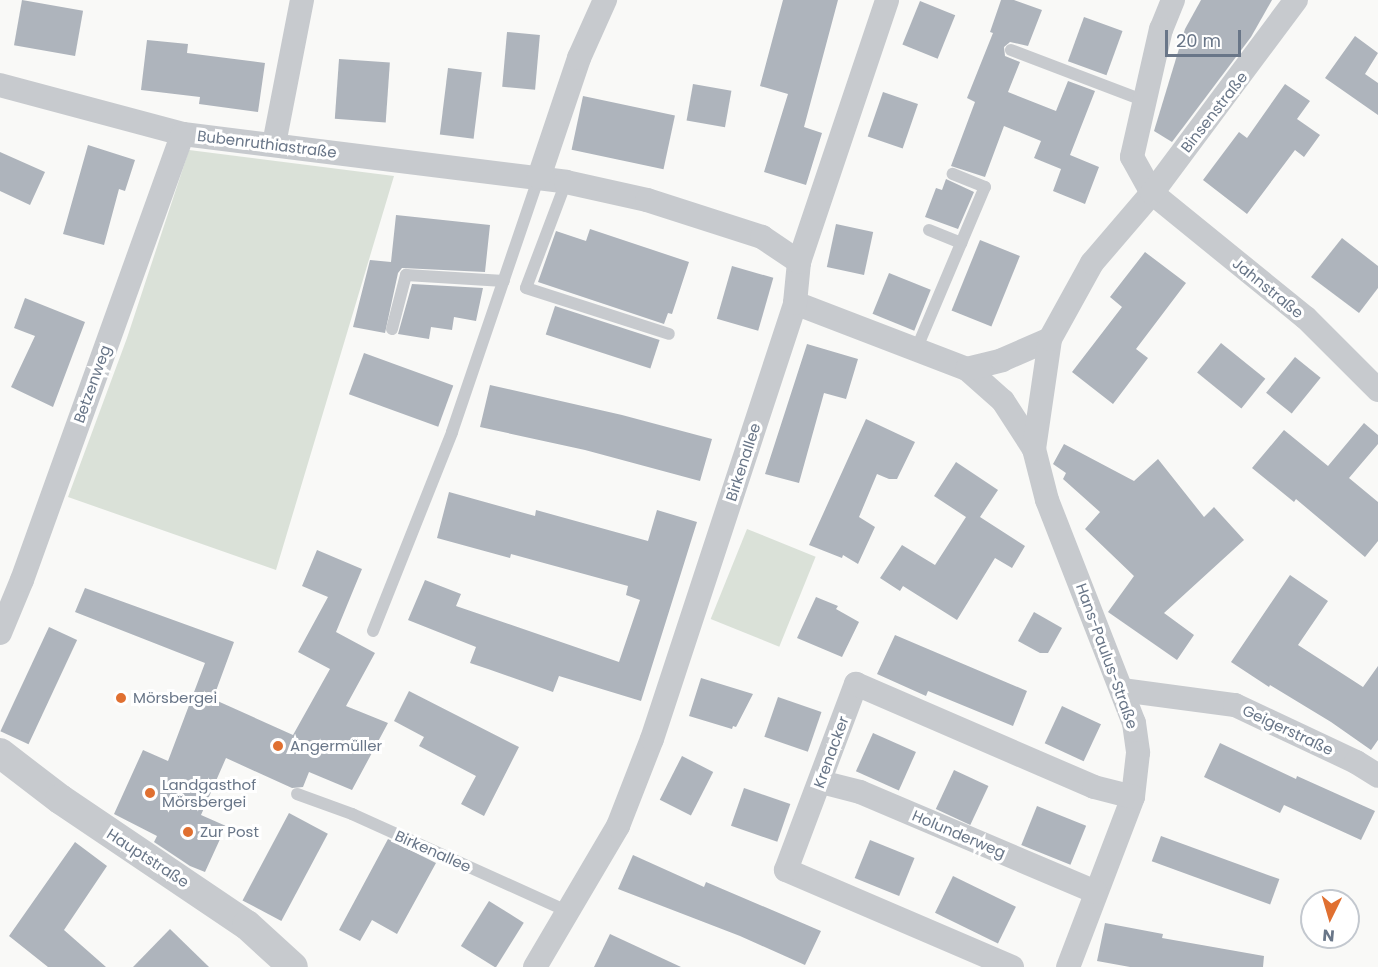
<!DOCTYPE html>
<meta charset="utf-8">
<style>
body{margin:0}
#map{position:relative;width:1378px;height:967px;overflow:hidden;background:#f9f9f7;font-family:Poppins,sans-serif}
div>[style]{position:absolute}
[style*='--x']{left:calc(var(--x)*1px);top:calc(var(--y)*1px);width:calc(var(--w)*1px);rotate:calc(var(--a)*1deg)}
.green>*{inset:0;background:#dae1d8;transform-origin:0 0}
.building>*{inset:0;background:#aeb4bc;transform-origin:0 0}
.service>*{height:12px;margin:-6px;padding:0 6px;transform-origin:6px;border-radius:6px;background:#c7cace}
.minor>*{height:24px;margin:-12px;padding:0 12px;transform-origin:12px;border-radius:12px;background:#c7cace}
.tertiary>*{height:30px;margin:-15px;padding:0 15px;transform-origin:15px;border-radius:15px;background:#c7cace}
.dots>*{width:16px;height:16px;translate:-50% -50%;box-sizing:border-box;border:3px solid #fff;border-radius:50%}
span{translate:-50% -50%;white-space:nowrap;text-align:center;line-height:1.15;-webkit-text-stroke:6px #fff;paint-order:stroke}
.street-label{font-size:15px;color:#697688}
.poi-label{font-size:15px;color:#697688}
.left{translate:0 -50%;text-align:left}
.north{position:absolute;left:1300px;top:889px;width:60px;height:60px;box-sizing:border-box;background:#fff;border:2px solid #c3c8cf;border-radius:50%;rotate:185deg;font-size:16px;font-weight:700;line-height:24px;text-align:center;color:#697688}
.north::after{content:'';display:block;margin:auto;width:21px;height:27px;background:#e07031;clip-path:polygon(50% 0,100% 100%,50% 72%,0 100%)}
.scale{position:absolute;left:1165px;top:30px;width:76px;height:27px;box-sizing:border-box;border:3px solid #697688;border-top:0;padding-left:8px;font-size:18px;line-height:21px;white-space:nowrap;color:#697688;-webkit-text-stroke:4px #fff;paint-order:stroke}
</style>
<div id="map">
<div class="green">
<div style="clip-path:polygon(189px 150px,394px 176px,276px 570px,68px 497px,127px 338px)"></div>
<div style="left:747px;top:529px;width:74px;height:97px;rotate:22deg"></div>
</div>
<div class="building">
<div style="left:22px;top:0;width:62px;height:46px;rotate:10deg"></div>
<div style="clip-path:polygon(783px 0,838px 0,804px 127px,822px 133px,806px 185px,764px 172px,788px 94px,760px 86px)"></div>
<div style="clip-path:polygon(1001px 0,1014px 0,1042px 10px,1028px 46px,1010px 42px,1004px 47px,1005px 56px,1020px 62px,1008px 92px,1056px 111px,1068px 81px,1095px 91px,1070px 155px,1099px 167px,1085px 204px,1053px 191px,1061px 169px,1034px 158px,1041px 141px,1004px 126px,985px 177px,951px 166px,975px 102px,967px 98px,993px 33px,990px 32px)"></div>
<div style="clip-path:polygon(1201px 0,1272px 0,1251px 37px,1172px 142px,1154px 131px,1185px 29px)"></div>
<div style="left:920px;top:1px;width:38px;height:47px;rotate:22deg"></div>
<div style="left:1084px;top:17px;width:41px;height:47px;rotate:20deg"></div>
<div style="left:507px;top:32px;width:33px;height:55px;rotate:5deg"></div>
<div style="clip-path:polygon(1355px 36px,1378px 53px,1365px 74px,1378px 83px,1378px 115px,1325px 78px)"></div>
<div style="clip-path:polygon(147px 40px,188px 44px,187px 53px,265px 63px,258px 112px,199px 104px,200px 97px,141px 90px)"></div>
<div style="left:339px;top:59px;width:51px;height:60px;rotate:4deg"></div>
<div style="left:448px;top:68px;width:34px;height:67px;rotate:7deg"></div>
<div style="left:693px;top:84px;width:39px;height:37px;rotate:10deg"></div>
<div style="clip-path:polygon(1285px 84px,1310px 101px,1297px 119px,1320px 135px,1304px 157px,1295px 150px,1247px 214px,1203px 180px,1239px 132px,1247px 138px)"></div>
<div style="left:883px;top:92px;width:37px;height:47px;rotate:19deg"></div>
<div style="left:583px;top:96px;width:94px;height:55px;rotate:12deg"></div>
<div style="clip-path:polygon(88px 145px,135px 160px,125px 191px,119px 189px,104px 245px,63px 234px)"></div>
<div style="clip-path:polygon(0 152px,45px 172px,30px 205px,0 191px)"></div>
<div style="clip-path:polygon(946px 179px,974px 192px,958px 229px,925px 217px,936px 188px,942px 190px)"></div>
<div style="clip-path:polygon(396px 215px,490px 225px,485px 272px,402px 268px,398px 273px,385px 333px,353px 327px,370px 260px,391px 262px)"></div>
<div style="left:836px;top:224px;width:38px;height:44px;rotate:12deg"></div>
<div style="clip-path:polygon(590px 229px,689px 262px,672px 314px,668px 313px,664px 324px,538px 282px,556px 231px,586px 241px)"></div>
<div style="clip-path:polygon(1342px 238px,1378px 266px,1378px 288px,1359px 313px,1311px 277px)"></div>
<div style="left:980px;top:240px;width:43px;height:76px;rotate:22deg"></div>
<div style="clip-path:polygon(1145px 252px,1186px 283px,1136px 349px,1148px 358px,1113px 404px,1072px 372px,1122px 307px,1110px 297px)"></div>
<div style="left:732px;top:266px;width:43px;height:55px;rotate:16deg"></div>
<div style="left:889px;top:273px;width:45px;height:44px;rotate:22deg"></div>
<div style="clip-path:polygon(412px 284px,483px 288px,476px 321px,454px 317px,452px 330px,431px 327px,429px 339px,398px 334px)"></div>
<div style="clip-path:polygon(25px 298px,85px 322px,53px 407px,11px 387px,35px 336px,14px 328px)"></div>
<div style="left:555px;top:306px;width:110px;height:30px;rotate:18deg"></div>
<div style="left:1221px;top:343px;width:57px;height:38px;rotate:39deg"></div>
<div style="clip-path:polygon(807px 344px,858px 359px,846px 399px,824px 393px,799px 483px,765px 474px)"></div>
<div style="left:364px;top:353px;width:95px;height:44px;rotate:20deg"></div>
<div style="left:1295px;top:357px;width:33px;height:46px;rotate:39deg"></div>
<div style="clip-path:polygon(490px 385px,622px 415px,712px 439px,700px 481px,585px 450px,480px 427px)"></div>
<div style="clip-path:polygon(866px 419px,915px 442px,897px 479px,889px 479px,877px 474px,859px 517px,875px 527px,858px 564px,843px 555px,842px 558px,809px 545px)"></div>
<div style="clip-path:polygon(1364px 423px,1378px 435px,1378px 444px,1349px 478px,1378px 502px,1378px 541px,1365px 557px,1296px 499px,1294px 502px,1252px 468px,1284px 430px,1328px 466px)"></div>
<div style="clip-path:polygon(1064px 444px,1134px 481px,1158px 459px,1204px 517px,1214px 507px,1244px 540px,1164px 613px,1194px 635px,1177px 660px,1108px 612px,1134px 576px,1085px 529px,1100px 512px,1063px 479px,1066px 473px,1053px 464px)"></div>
<div style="clip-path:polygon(956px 462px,998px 490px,980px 517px,1025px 546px,1012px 568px,995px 558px,957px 620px,903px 586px,900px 591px,880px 578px,902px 545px,935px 565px,966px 517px,934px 496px)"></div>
<div style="clip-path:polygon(449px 492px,535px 516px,536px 510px,648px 541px,657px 510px,697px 522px,641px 701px,559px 676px,553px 692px,488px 669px,470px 663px,476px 647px,408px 620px,425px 580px,461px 594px,456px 606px,619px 662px,640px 600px,626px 595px,628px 586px,511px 554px,510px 558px,437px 538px)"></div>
<div style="clip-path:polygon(317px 550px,362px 569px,336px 632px,375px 653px,346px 706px,388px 723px,352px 790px,309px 772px,303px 787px,292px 788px,226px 758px,201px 815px,226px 826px,205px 872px,190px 866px,154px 842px,157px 836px,114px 814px,143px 750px,168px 761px,205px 663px,75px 612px,85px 588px,234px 642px,213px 699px,293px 735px,330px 669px,298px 652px,328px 597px,302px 586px)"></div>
<div style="clip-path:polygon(1290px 575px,1328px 601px,1298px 645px,1363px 687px,1378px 666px,1378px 740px,1371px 750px,1331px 722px,1270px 685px,1269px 687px,1231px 662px)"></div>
<div style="clip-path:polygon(816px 597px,838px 606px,836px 609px,859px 622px,842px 657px,797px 638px)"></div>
<div style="clip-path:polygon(1034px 612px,1062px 628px,1048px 653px,1040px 653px,1018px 641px)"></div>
<div style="left:49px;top:627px;width:31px;height:115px;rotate:25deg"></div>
<div style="clip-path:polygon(895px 635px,1027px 691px,1013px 726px,928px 691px,926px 696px,877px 674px)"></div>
<div style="clip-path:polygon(701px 678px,753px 694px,736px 727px,733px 726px,732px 729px,689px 716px)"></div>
<div style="clip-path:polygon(409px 691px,519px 747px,484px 816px,461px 804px,476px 776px,419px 746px,424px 737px,394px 721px)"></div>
<div style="left:778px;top:697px;width:46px;height:42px;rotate:19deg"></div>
<div style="left:1062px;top:706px;width:43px;height:41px;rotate:25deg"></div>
<div style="left:873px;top:733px;width:47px;height:42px;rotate:24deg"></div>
<div style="clip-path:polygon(1220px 743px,1296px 779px,1297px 776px,1375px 811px,1361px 840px,1284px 805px,1280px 813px,1204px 777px)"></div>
<div style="left:682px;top:756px;width:35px;height:49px;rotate:27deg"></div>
<div style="left:954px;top:770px;width:38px;height:43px;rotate:25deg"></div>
<div style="left:744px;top:788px;width:49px;height:40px;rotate:19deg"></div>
<div style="left:1037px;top:806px;width:53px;height:42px;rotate:22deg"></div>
<div style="left:289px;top:813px;width:44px;height:99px;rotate:28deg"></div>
<div style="left:1161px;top:836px;width:126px;height:27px;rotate:20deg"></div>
<div style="clip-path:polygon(388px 839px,436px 863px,397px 934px,372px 920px,360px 941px,339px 930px)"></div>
<div style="left:870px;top:840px;width:48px;height:41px;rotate:22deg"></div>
<div style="clip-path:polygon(75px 842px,107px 866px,64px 930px,106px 967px,48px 967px,9px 936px)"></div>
<div style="clip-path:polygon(633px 855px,704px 887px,706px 882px,821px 931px,805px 965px,740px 936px,618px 889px)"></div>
<div style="left:953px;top:876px;width:70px;height:41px;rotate:26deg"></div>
<div style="left:489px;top:901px;width:41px;height:53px;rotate:32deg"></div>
<div style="clip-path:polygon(1105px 923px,1163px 934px,1162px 938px,1264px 956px,1263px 967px,1130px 967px,1097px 961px)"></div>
<div style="clip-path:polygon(170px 929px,209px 967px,133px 967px)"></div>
<div style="clip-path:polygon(610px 934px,681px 967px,594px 967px)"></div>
</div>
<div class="service">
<div style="--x:1011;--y:50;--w:143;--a:20.8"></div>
<div style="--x:566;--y:182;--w:113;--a:110.7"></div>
<div style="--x:526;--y:288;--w:150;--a:17.8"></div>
<div style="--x:929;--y:230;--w:35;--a:22"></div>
<div style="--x:392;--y:329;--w:56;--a:-75.5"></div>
<div style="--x:406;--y:275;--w:98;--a:3.5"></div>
<div style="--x:916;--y:350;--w:177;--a:-67.1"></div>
<div style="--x:985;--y:187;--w:35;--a:-158"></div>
<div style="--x:373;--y:631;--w:214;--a:-68.3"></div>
<div style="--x:452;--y:432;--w:269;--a:-71.2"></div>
<div style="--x:297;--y:794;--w:59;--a:20"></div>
<div style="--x:352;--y:814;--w:238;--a:24.3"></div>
</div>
<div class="minor">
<div style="--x:1173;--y:0;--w:31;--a:112"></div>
<div style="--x:1161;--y:29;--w:131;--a:102.8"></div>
<div style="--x:1132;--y:157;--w:41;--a:60.9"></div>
<div style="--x:1152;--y:193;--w:198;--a:39.1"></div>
<div style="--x:1306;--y:318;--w:102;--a:45"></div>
<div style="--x:0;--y:85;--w:189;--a:15"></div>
<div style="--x:183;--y:134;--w:386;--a:7.1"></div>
<div style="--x:566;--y:182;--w:83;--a:12.5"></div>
<div style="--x:647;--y:200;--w:121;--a:17.8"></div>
<div style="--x:762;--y:237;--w:45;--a:34"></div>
<div style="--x:274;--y:144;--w:147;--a:-79"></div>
<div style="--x:539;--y:177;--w:126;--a:-71.4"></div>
<div style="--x:579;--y:58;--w:64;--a:-65.9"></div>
<div style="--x:795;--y:303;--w:184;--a:21"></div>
<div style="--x:967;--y:369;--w:48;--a:41.6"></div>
<div style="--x:1003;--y:401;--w:57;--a:57.1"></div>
<div style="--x:1034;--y:449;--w:53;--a:75.7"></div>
<div style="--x:1047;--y:500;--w:239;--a:68.7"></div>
<div style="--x:1134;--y:723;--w:30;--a:82"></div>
<div style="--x:1138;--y:753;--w:44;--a:96.5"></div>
<div style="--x:1133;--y:797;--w:182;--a:110.9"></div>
<div style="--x:967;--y:369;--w:36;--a:-14"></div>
<div style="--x:1002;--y:360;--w:52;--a:-23.6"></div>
<div style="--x:1034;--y:449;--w:111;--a:-81.7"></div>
<div style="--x:1050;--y:339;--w:87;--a:-61.1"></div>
<div style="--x:1092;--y:263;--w:92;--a:-49.4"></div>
<div style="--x:1152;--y:193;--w:241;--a:-53.3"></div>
<div style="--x:0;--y:633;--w:57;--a:-67.5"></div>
<div style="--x:22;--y:580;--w:474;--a:-70.2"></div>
<div style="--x:1122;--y:690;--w:114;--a:7.6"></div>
<div style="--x:1235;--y:705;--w:134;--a:25.2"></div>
<div style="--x:1356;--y:762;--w:26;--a:32"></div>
<div style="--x:821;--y:782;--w:40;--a:14.4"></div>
<div style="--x:860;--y:792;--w:256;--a:23"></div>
<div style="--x:535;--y:967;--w:164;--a:-59.5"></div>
<div style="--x:618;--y:826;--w:93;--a:-68.7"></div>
<div style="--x:652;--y:739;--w:459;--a:-71.8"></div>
<div style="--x:795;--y:303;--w:41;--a:-84.4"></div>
<div style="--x:799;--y:262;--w:276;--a:-71.4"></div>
<div style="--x:1012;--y:967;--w:246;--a:-156.8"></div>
<div style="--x:786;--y:870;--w:199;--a:-69.4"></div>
<div style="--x:856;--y:684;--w:259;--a:23.4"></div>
<div style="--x:1094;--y:787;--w:40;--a:14.4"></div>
</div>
<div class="tertiary">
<div style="--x:0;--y:753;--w:76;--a:37.5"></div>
<div style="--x:60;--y:799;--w:225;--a:34"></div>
<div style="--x:247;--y:925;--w:62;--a:42.4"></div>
</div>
<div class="dots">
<div style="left:121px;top:698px;background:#e07031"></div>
<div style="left:278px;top:746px;background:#e07031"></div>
<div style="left:150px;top:793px;background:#e07031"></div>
<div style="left:188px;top:832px;background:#e07031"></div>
</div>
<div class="street-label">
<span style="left:1214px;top:112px;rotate:-52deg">Binsenstraße</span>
<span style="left:267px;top:144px;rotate:7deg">Bubenruthiastraße</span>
<span style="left:1268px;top:288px;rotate:39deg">Jahnstraße</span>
<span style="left:92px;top:384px;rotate:-70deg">Betzenweg</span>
<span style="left:743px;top:462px;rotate:-72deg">Birkenallee</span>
<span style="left:1107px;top:656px;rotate:70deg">Hans-Paulus-Straße</span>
<span style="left:1288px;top:730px;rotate:25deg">Geigerstraße</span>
<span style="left:831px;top:752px;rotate:-70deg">Krenacker</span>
<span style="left:959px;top:834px;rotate:23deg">Holunderweg</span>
<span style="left:433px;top:851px;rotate:24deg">Birkenallee</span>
<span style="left:148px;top:858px;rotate:33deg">Hauptstraße</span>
</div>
<div class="poi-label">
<span class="left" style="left:133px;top:698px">Mörsbergei</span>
<span class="left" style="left:290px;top:746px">Angermüller</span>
<span class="left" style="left:162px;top:793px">Landgasthof<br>Mörsbergei</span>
<span class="left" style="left:200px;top:832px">Zur Post</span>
</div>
<div class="north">N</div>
<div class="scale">20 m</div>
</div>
